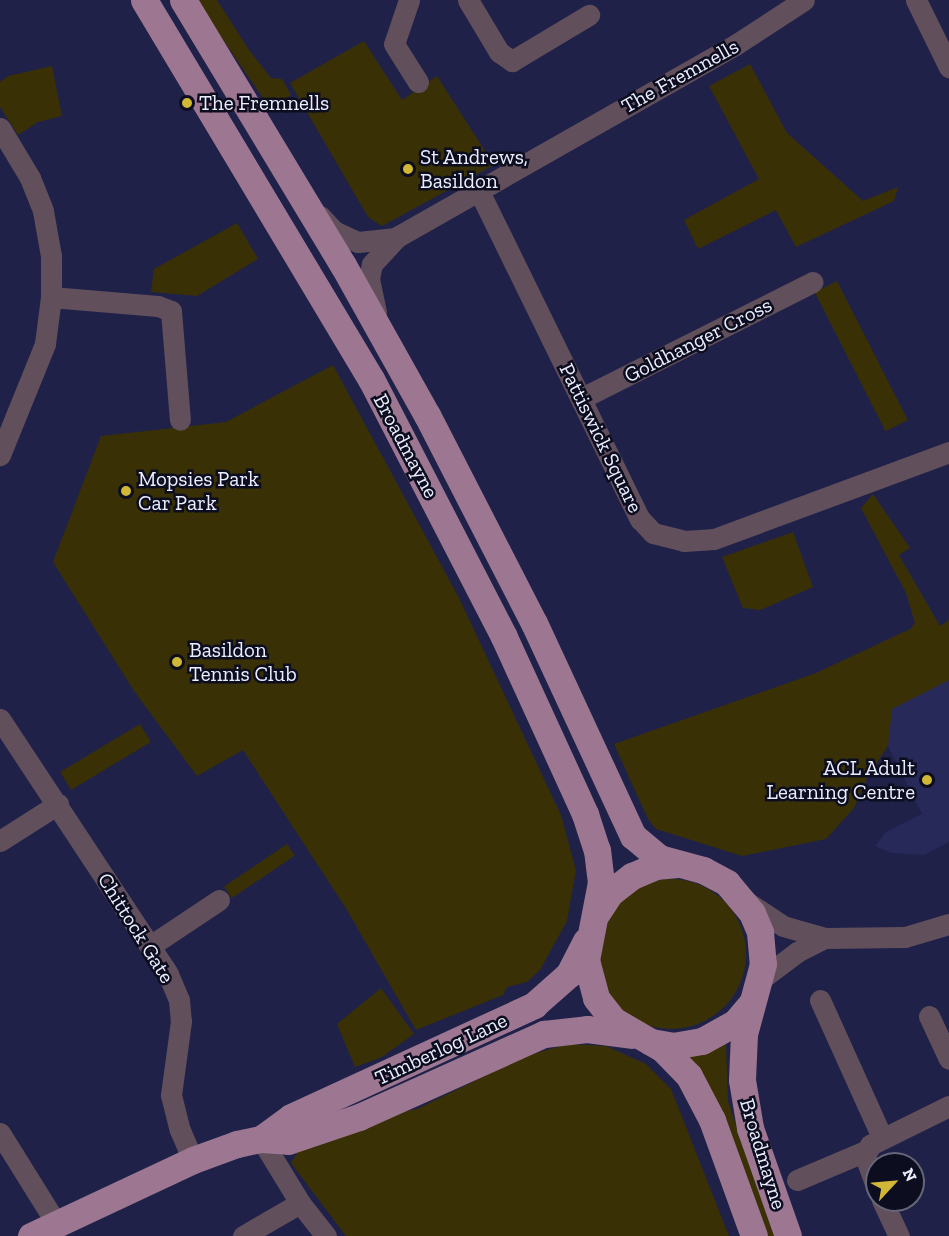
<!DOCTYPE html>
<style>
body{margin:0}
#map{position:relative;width:949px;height:1236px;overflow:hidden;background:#1f2149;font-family:"Zilla Slab",serif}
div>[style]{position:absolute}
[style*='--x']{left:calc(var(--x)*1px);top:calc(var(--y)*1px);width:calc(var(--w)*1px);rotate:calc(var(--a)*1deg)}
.built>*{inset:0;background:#272a59}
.green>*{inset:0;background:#393105;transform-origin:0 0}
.round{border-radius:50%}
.minor>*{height:21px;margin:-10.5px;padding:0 10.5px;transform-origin:10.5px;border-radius:10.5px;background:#624f5c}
.major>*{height:27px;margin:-13.5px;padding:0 13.5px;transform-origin:13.5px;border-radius:13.5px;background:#9d7691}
.dots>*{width:16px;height:16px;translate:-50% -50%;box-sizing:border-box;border:3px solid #0c0d1f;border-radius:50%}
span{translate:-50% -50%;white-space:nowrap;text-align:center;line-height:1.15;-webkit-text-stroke:5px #0c0d1f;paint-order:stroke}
.street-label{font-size:21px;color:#ebeefe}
.poi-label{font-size:21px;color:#ebeefe}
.left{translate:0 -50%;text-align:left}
.right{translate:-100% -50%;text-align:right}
.north{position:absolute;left:865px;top:1152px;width:60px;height:60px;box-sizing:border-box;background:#0c0d1f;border:2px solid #656778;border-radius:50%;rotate:64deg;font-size:16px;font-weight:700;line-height:24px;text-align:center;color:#ebeefe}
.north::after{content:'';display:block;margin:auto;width:21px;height:27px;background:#d0b736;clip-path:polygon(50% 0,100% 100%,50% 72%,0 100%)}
</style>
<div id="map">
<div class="built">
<div style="clip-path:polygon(949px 680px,949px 842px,924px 855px,892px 853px,875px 846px,886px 832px,922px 814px,888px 746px,891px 709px)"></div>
</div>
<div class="green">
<div style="clip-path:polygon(196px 0,217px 0,249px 50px,271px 78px,282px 79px,291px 95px,271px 110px)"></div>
<div style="clip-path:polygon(364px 41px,402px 100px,437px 76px,494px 165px,382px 226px,368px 217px,290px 83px)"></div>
<div style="clip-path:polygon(750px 64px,787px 133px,863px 201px,898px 187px,894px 201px,796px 247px,776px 210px,698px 249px,684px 220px,759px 179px,709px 86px)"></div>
<div style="clip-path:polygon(52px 66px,62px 116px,38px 122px,18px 135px,0 107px,0 82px,8px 76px)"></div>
<div style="clip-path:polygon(237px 223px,258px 259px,197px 296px,151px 292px,154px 269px)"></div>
<div style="left:837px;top:281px;width:156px;height:25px;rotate:63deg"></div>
<div style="clip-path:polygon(333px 365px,459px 598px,561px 815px,576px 870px,567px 921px,540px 970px,527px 982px,507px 987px,503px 995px,416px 1030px,347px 910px,243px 750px,197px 776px,134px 691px,53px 562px,101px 436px,226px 422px)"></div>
<div style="clip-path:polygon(873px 494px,910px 548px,899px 555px,940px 626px,949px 620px,949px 680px,892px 709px,888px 746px,868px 776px,854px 808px,826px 839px,742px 856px,656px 829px,648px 819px,614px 744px,816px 673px,910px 629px,915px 623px,906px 593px,861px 508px)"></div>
<div style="clip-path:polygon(793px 532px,813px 587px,760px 610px,743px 608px,722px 557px)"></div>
<div style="left:140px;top:724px;width:21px;height:93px;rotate:59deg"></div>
<div style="left:287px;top:844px;width:14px;height:76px;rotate:56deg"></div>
<div class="round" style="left:596px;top:879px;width:150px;height:150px"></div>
<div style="clip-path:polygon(381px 988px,414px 1034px,382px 1057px,355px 1067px,337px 1024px)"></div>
<div style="clip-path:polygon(726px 1043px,728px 1101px,774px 1236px,758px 1236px,687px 1057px)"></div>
<div style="clip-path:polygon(569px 1044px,606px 1046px,646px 1064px,671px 1089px,729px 1236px,346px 1236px,291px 1163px,300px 1148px,330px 1142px,396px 1113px,417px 1109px,528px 1055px)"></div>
</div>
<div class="minor">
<div style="--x:409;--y:0;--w:46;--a:108.8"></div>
<div style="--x:394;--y:44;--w:45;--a:57.7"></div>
<div style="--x:468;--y:0;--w:61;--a:59.2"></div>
<div style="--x:499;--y:52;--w:16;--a:35"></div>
<div style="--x:512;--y:61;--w:90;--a:-30.9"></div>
<div style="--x:916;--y:0;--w:75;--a:63.8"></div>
<div style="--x:0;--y:128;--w:58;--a:59"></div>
<div style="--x:30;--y:178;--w:35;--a:68"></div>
<div style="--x:43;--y:211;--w:46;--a:79.9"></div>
<div style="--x:51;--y:256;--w:41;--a:90"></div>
<div style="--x:51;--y:297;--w:47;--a:97.3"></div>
<div style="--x:45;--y:344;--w:120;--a:112.1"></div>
<div style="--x:478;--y:189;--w:368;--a:63.9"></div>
<div style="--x:640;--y:519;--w:19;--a:47"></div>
<div style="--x:653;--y:533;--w:32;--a:14"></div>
<div style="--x:684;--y:541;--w:30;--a:-4"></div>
<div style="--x:714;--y:539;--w:251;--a:-20.3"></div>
<div style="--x:320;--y:216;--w:21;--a:47"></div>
<div style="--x:334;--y:231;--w:26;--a:25"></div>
<div style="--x:358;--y:242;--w:36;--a:-6"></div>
<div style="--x:51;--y:297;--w:107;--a:4.8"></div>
<div style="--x:158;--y:306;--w:14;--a:21"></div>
<div style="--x:171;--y:311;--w:109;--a:85.3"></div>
<div style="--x:376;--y:312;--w:34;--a:-102"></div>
<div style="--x:369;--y:279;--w:15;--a:-79"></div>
<div style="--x:372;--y:264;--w:37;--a:-47"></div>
<div style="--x:397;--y:237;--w:389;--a:-29.6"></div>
<div style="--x:735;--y:45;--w:82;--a:-33.1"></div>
<div style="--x:582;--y:398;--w:258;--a:-26.7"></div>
<div style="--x:0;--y:719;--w:305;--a:56.6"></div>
<div style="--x:168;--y:974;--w:28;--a:67"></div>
<div style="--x:179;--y:1000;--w:21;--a:85"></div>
<div style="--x:181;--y:1021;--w:75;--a:97.7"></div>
<div style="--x:171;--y:1095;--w:36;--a:76"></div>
<div style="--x:180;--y:1130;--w:33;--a:67"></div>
<div style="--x:0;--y:841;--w:69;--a:-32.5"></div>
<div style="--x:747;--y:902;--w:43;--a:33.7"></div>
<div style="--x:783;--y:926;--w:44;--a:15.9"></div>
<div style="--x:825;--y:938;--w:80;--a:-0.7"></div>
<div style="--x:905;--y:937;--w:46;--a:-16.5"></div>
<div style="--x:150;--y:946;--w:83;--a:-33.7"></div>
<div style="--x:760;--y:980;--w:46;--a:-37.1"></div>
<div style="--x:797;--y:952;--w:31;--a:-27"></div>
<div style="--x:820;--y:1000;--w:150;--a:65.7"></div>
<div style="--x:929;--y:1016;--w:47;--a:65.1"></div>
<div style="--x:0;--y:1133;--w:106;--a:58.1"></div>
<div style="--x:261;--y:1139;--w:75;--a:58.6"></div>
<div style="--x:300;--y:1203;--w:42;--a:51.8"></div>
<div style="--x:797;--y:1180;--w:77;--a:-22.9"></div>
<div style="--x:877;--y:1189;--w:35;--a:-110"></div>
<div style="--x:865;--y:1156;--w:12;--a:-66"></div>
<div style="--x:870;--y:1145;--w:88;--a:-26.3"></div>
<div style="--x:882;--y:1200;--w:40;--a:65"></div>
<div style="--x:243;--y:1236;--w:66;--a:-30.1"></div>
</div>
<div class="major">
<div style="--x:144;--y:0;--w:442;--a:59.1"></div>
<div style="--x:371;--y:379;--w:290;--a:62.7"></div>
<div style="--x:504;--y:637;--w:195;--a:65.4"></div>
<div style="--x:585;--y:814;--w:38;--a:72"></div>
<div style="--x:597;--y:850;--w:32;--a:83"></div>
<div style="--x:601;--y:882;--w:79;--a:100.9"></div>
<div style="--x:586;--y:960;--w:39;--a:75"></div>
<div style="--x:596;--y:998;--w:28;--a:52"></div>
<div style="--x:613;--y:1020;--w:58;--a:30.1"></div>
<div style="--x:663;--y:1049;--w:37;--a:46"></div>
<div style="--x:689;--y:1076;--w:50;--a:62.4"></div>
<div style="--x:712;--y:1120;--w:123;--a:70.1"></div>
<div style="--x:183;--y:0;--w:310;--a:58.9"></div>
<div style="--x:343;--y:265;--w:172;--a:60.8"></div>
<div style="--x:427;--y:415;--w:234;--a:62.8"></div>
<div style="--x:534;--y:623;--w:235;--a:65.1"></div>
<div style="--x:633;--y:836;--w:34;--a:40"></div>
<div style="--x:659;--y:858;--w:46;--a:15.3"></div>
<div style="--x:703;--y:870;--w:27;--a:28"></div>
<div style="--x:727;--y:883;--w:39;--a:50"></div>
<div style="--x:752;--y:913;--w:21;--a:67"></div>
<div style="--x:760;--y:932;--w:32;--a:85"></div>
<div style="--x:763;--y:964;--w:73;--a:105.2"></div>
<div style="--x:744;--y:1034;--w:46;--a:92.5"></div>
<div style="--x:742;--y:1080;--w:49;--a:80.5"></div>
<div style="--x:750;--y:1128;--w:114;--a:70.6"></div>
<div style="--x:597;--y:913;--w:24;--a:-57"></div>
<div style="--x:610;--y:893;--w:28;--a:-38"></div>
<div style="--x:632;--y:876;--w:25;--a:-23"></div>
<div style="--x:655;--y:866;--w:23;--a:-5"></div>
<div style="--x:651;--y:1042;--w:22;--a:10"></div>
<div style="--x:673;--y:1046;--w:29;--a:-10"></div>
<div style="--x:702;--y:1041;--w:38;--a:-29"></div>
<div style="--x:735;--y:1023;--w:25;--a:-50"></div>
<div style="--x:261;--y:1139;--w:37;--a:-36"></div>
<div style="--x:291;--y:1117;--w:268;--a:-24.7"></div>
<div style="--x:534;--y:1005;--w:47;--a:-41.5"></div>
<div style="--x:569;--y:974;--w:37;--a:-63"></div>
<div style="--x:31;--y:1236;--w:179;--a:-25.1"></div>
<div style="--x:193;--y:1160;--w:47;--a:-20"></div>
<div style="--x:237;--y:1144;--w:25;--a:-12"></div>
<div style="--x:261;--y:1139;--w:27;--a:4"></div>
<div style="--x:288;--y:1141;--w:75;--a:-18.7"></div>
<div style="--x:359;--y:1117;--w:203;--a:-24.2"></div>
<div style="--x:544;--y:1034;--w:43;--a:-6.6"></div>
<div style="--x:587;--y:1029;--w:45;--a:7.6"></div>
</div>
<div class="dots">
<div style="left:187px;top:103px;background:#d0b736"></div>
<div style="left:408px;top:169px;background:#d0b736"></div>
<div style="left:126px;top:491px;background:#d0b736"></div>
<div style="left:177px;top:662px;background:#d0b736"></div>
<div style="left:927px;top:780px;background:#d0b736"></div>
</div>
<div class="street-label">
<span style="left:680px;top:76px;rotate:-29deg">The Fremnells</span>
<span style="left:698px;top:340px;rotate:-27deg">Goldhanger Cross</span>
<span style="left:601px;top:438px;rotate:64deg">Pattiswick Square</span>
<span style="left:406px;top:446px;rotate:62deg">Broadmayne</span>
<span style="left:136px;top:928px;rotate:58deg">Chittock Gate</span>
<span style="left:441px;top:1049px;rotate:-25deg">Timberlog Lane</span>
<span style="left:763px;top:1154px;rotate:73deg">Broadmayne</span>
</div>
<div class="poi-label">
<span class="left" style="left:199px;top:103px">The Fremnells</span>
<span class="left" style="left:420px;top:169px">St Andrews,<br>Basildon</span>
<span class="left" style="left:138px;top:491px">Mopsies Park<br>Car Park</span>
<span class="left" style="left:189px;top:662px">Basildon<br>Tennis Club</span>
<span class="right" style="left:915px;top:780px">ACL Adult<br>Learning Centre</span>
</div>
<div class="north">N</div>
</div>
